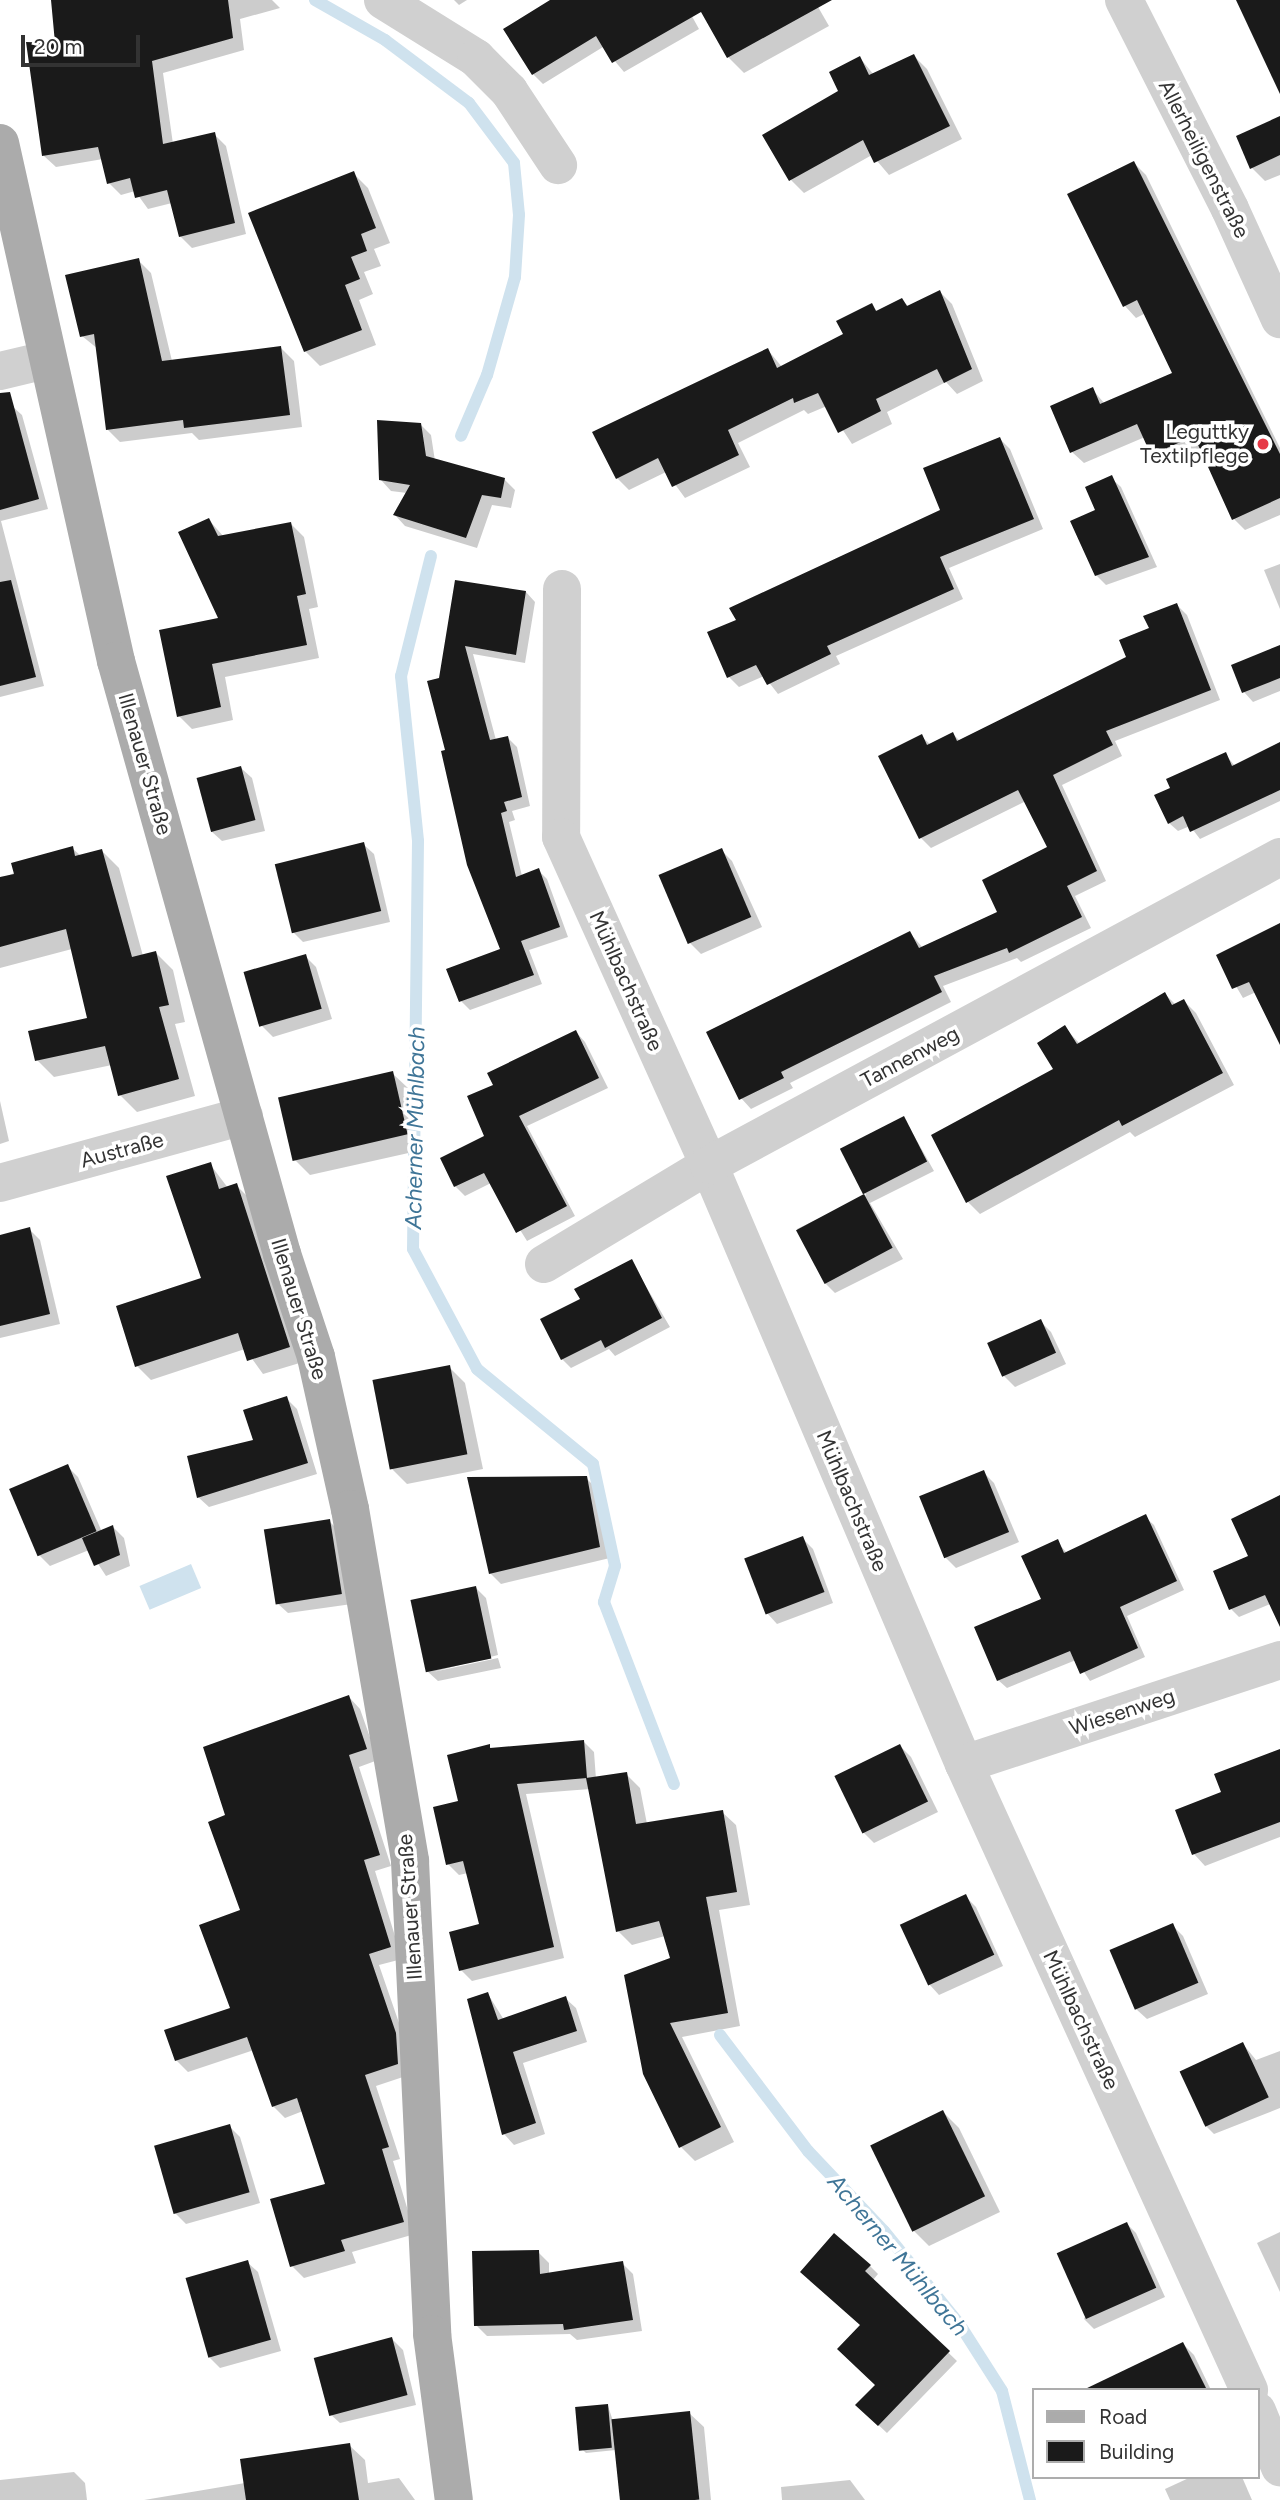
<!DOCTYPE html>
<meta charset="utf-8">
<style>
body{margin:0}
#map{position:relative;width:1280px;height:2500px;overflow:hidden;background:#fff;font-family:Figtree,sans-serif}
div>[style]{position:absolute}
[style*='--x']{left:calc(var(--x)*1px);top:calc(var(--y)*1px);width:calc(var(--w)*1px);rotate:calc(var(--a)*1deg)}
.water>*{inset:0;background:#cfe2ee;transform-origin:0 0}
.shadow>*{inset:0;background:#0003}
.stream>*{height:12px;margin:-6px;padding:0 6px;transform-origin:6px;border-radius:6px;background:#cfe2ee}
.building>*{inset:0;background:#1a1a1a;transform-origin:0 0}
.minor>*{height:38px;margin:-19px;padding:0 19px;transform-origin:19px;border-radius:19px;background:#d0d0d0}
.major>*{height:38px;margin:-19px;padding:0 19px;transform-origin:19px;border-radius:19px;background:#ababab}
.dots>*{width:19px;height:19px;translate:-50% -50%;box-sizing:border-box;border:4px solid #fff;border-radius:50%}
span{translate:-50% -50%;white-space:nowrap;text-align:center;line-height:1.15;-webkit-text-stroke:7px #fff;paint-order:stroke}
.street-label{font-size:21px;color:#333}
.poi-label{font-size:21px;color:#333}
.right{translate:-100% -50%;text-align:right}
.water-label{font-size:23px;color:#3f7597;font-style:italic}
.legend{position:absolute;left:1032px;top:2388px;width:228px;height:91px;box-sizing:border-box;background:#fff;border:2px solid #adadad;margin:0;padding:9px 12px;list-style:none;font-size:21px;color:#333}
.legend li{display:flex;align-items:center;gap:14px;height:35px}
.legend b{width:35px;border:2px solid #adadad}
.scale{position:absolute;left:21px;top:35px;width:119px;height:32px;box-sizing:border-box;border:4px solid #333;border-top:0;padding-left:9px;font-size:21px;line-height:24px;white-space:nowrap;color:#333;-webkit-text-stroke:5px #fff;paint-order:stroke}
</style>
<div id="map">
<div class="water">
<div style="left:191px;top:1564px;width:26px;height:56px;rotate:67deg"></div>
</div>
<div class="shadow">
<div style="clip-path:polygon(53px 0,272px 0,280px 8px,240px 19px,244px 50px,163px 73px,173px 144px,214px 134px,226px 146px,246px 234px,192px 248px,180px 236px,172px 203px,148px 209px,135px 191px,121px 195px,109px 183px,103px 159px,56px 167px,44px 156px,57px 45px)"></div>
<div style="clip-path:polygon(454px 0,467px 0,459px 5px)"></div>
<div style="clip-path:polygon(557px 0,683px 0,699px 29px,624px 72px,603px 47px,543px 84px,533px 74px)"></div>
<div style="clip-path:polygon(696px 0,814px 0,829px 26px,744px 73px,728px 57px)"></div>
<div style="clip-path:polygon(914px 56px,927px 69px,962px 139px,889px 175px,872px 155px,804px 193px,791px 180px,860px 58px,874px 75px)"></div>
<div style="clip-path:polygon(1280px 118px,1280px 175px,1265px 181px,1252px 168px)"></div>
<div style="clip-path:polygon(1134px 163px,1146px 175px,1280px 448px,1280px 515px,1245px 530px,1234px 519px,1202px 449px,1164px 466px,1145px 437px,1084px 463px,1072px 452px,1092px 389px,1105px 404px,1174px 374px,1146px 313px,1136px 318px,1125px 306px)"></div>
<div style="clip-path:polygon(353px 173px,368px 188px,390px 243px,374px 249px,381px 266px,364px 272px,373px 294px,359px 300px,376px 345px,320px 366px,305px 351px)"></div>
<div style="clip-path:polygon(138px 260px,151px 273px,172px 361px,281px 348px,294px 361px,302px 427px,199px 440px,192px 433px,120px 442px,107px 429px,98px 349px,82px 336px)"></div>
<div style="clip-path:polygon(940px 292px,952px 304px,983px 381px,957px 394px,946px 382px,887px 412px,892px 424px,852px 444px,827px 406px,808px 414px,804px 410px,738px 443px,750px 467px,685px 498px,666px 472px,629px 490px,617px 478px,768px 350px,782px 367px,845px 335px,872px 306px,878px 312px,902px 300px,909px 307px)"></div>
<div style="clip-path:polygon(12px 406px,22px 415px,48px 509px,1px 521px,44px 686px,0 697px,0 409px)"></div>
<div style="clip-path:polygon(420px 424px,431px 435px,435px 461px,504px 479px,515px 490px,511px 508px,492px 505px,477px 548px,405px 526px,395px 515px,407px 493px,391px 491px,381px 480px)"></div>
<div style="clip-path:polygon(1000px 439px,1010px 449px,1043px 529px,949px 568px,963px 599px,836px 656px,840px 664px,778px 694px,764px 676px,739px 687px,729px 677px,738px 621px,942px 511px)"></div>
<div style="clip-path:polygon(1111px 478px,1121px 487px,1157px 567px,1106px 585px,1096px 575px)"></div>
<div style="clip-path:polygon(209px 520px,224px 537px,291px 524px,304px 537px,318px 607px,309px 609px,319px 658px,225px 677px,233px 720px,192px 729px,179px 716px,220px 619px)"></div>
<div style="clip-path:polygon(1280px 564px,1280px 609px,1264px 570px)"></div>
<div style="clip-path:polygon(456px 582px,526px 592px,535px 602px,525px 663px,473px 654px,496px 740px,508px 738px,517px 747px,530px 806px,512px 811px,515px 820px,509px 822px,522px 876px,538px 870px,547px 879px,568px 937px,529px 950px,542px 984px,470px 1010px,461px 1001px,502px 950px,448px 751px,440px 679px)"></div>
<div style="clip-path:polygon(1177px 605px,1187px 615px,1220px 700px,1115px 741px,1122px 756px,1062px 785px,1106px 881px,1075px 896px,1091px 928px,1021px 962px,1017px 958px,943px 986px,951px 1002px,790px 1083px,793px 1088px,751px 1109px,741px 1098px,910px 933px,923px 948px,999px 913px,1049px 848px,1026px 801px,931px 848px,921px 838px,922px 737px,931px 745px,953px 734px,960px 741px,1128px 658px)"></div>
<div style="clip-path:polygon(1280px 647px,1280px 691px,1253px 702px,1244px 692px,1233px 666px)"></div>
<div style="clip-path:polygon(1280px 744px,1280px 801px,1200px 839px,1190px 826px,1178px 831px,1169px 823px,1172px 789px,1225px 754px,1235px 766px)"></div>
<div style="clip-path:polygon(241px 768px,252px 778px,265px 831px,222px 841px,211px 831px)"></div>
<div style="clip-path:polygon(363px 844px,374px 854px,390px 922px,303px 942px,292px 931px)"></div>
<div style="clip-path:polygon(72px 848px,81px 856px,102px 851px,119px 868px,143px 956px,156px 953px,173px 970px,185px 1022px,175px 1024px,195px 1096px,137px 1112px,120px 1095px,112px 1065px,54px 1077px,37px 1060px,89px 1019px,72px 949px,0 968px,0 879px)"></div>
<div style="clip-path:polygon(721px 850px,732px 861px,762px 927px,701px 954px,690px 943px)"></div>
<div style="clip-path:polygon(1280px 926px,1280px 1012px,1256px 992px,1243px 998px,1218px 956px)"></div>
<div style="clip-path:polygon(305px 956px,316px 967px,332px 1019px,273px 1037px,262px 1026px)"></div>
<div style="clip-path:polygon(1165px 994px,1176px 1005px,1184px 1001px,1196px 1013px,1234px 1085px,1135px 1137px,1130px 1132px,980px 1214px,968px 1202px,934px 1136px,1056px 1070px,1065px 1028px,1080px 1044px)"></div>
<div style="clip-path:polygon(576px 1032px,585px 1042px,608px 1088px,527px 1126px,575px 1216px,527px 1241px,491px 1183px,465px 1196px,455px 1186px,487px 1137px,495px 1086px)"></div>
<div style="clip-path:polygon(392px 1073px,409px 1089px,422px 1150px,310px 1175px,294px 1159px)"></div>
<div style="clip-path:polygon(0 1101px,9px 1141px,0 1144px)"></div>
<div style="clip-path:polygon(904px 1118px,934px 1171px,870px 1203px,903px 1259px,835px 1293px,824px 1282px,797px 1229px,866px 1195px,843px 1149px)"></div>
<div style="clip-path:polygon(210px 1164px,228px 1188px,236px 1185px,250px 1199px,303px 1362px,263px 1374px,245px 1349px,151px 1380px,137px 1366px,203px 1279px)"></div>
<div style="clip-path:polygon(29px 1229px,40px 1240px,60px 1324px,0 1338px,0 1237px)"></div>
<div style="clip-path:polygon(631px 1261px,670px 1327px,615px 1356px,609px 1349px,571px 1368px,562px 1359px,582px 1300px)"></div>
<div style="clip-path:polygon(1040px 1321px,1051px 1332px,1066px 1364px,1015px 1387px,1004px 1376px)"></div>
<div style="clip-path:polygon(449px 1367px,465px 1383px,483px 1469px,407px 1484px,391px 1468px)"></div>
<div style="clip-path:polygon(286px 1398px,297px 1409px,317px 1474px,209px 1507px,198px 1497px,255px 1442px)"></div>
<div style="clip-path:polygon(67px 1466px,78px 1477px,102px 1532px,113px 1527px,124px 1538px,130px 1566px,106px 1576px,89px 1550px,50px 1566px,39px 1555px)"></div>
<div style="clip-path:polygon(983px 1472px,994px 1483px,1019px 1542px,956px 1568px,945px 1557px)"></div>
<div style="clip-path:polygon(586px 1478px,597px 1489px,610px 1558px,501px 1584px,490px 1573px)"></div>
<div style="clip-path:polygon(1280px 1499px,1280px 1600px,1239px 1617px,1231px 1609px,1250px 1557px)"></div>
<div style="clip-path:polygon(1145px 1517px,1154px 1525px,1184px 1590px,1127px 1616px,1145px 1657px,1090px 1681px,1076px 1660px,1007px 1688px,998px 1680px,1043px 1600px,1057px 1542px,1067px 1553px)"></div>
<div style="clip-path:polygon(329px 1521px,340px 1532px,352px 1604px,288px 1613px,277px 1603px)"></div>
<div style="clip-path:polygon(802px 1538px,813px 1549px,833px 1603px,777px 1624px,767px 1613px)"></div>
<div style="clip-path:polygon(475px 1587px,486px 1598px,498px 1655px,433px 1672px,498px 1658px,501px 1668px,438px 1681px,427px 1671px)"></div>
<div style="clip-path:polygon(349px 1697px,360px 1709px,378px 1760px,359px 1767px,391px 1866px,375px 1871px,402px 1959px,379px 1965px,407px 2046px,409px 2075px,376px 2086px,400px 2159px,393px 2161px,415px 2234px,352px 2252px,356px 2263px,304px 2278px,292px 2266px,327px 2185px,303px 2111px,285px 2118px,273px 2106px,254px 2050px,188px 2072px,176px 2060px,232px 2009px,242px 1911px,228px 1816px)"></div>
<div style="clip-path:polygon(583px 1741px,594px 1752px,596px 1779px,626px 1774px,640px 1788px,647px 1824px,722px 1812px,736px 1825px,750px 1905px,719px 1910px,740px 2026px,682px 2037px,734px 2142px,695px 2161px,681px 2147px,645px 2074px,672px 1959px,665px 1936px,632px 1945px,618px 1931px,590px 1789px,526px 1794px,564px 1958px,472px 1981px,461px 1970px,481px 1925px,468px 1873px,459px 1875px,448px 1864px,460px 1802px,489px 1746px,492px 1749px)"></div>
<div style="clip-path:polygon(900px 1746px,911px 1757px,938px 1812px,874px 1843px,863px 1832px,836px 1776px)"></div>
<div style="clip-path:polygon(1280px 1751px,1280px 1837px,1205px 1866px,1194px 1854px,1177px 1811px,1223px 1793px)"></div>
<div style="clip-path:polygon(965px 1896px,976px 1907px,1003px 1966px,939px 1995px,929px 1984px,901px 1925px)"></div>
<div style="clip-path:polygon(1172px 1925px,1183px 1936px,1208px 1994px,1147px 2019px,1136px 2009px)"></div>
<div style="clip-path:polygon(488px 1994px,504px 2020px,565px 1998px,576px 2008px,587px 2042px,523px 2063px,545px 2134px,514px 2145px,504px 2134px)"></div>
<div style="clip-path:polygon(1243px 2044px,1256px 2060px,1280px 2051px,1280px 2108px,1214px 2134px,1203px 2123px)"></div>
<div style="clip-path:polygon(943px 2112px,959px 2128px,1000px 2212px,929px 2246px,913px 2230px)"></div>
<div style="clip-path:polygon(229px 2126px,240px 2137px,260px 2203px,186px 2224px,175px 2213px)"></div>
<div style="clip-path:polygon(1127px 2224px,1136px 2233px,1165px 2297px,1094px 2329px,1084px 2319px)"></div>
<div style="clip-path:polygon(1280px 2232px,1280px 2292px,1257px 2243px)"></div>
<div style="clip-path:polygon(538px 2252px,549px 2263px,549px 2274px,622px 2263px,633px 2274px,642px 2331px,577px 2340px,570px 2334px,487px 2336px,476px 2325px)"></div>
<div style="clip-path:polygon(247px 2262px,258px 2272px,281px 2351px,220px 2368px,210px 2358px)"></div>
<div style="clip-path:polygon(870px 2266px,878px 2274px,873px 2280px,957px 2361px,887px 2433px,857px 2405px,877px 2385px,862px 2325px,810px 2281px)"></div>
<div style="clip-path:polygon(392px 2339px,403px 2350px,416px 2405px,340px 2423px,329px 2413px)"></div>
<div style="clip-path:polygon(1183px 2344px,1194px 2355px,1211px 2390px,1141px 2390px)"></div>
<div style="clip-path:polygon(608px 2406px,613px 2421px,689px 2413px,704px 2427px,711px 2500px,621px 2500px,616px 2450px,586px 2453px,581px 2448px)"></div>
<div style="clip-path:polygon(349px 2445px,365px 2460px,368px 2483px,399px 2478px,415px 2500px,144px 2500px,245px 2483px)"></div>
<div style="clip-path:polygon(74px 2472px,85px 2483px,87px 2500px,0 2500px,0 2480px)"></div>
<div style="clip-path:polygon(1191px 2477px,1242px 2477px,1252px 2500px,1170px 2500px,1165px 2489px)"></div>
<div style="clip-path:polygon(850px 2480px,865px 2500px,782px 2500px,781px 2487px)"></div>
</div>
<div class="stream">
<div style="--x:315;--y:0;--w:81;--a:29.7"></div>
<div style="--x:385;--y:40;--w:105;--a:36.9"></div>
<div style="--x:469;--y:103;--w:75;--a:53.1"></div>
<div style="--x:514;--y:163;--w:52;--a:84.5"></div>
<div style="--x:519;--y:215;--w:62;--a:93.7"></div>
<div style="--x:515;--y:277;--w:102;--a:105.9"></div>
<div style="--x:487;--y:375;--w:66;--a:113.1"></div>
<div style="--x:431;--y:556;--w:124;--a:104"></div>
<div style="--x:401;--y:676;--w:166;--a:84.1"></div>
<div style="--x:418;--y:841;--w:408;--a:90.7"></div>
<div style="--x:413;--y:1249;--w:136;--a:61.9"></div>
<div style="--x:477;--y:1369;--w:150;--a:39.3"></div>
<div style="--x:593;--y:1464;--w:104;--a:77.8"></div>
<div style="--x:615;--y:1566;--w:38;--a:107"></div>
<div style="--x:604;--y:1602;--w:195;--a:69"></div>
<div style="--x:720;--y:2035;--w:146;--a:52.8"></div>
<div style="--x:808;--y:2151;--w:110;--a:46.5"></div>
<div style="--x:884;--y:2231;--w:121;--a:51"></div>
<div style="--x:960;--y:2325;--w:78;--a:57.5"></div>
<div style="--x:1002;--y:2391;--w:113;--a:75.6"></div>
</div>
<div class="building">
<div style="clip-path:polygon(51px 0,228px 0,233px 38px,152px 61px,163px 144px,215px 132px,235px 223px,179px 237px,167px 190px,135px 198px,130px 178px,107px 184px,98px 147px,42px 156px,26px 42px,55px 43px)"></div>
<div style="clip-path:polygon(550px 0,832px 0,727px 58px,701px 12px,612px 63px,596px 36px,532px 75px,503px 29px)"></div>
<div style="clip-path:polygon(1236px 0,1280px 0,1280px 94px)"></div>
<div style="clip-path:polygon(914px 54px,950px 126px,874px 163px,863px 140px,789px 181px,762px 135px,838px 91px,829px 72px,860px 56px,869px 75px)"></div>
<div style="clip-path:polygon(1280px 116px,1280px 155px,1250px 169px,1236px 136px)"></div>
<div style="clip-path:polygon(1134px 161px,1280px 454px,1280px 498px,1232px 520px,1194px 436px,1151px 455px,1137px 424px,1070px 453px,1050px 406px,1093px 387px,1100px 404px,1172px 373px,1137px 300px,1123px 307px,1067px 194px)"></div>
<div style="clip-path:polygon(354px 171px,376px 228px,361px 234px,367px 251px,351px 257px,360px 279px,345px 285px,362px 330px,304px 352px,248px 213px)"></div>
<div style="clip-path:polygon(139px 258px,162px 361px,281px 346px,290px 415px,184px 428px,183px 420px,106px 430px,94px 334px,80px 337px,65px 275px)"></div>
<div style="clip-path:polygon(940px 290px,972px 369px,944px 383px,937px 369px,876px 399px,881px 411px,838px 433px,818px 393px,794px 403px,793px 398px,728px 430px,739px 455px,672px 487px,658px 458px,616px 479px,592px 432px,768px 348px,777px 368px,843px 334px,836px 321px,872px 303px,876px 311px,902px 298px,907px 306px)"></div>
<div style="clip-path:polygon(10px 392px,39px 499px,0 510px,0 393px)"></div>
<div style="clip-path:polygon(377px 420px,421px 423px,426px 456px,505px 478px,501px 498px,482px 495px,466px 538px,393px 515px,410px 485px,379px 480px)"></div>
<div style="clip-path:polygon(1000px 437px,1034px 519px,940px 557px,954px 589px,827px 646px,831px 654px,767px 685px,756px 665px,727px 678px,707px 632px,736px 620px,729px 608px,940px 510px,923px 468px)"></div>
<div style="clip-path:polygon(1112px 475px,1149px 557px,1095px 576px,1070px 521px,1095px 510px,1085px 487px)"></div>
<div style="clip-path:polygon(209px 518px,218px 536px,291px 522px,306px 594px,297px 596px,307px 645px,212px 664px,221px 707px,177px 717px,159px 630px,218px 618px,178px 532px)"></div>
<div style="clip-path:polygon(11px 580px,36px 677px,0 686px,0 582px)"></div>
<div style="clip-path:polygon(455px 580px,526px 591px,516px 655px,465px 646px,490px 740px,508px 736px,522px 797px,504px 802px,507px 811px,501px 813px,516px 877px,539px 868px,560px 927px,521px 941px,534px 975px,459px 1002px,446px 969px,500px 949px,467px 865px,441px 751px,445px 750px,427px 681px,439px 678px)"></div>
<div style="clip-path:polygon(1177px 603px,1211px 690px,1106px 731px,1113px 745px,1053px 775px,1097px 871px,1067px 886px,1082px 917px,1009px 953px,1007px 948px,934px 976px,942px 992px,781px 1072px,784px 1078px,739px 1100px,706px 1032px,910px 931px,919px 948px,997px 912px,982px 880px,1047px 847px,1018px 790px,919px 839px,878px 756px,922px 734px,927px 745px,953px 732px,957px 741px,1126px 657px,1119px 640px,1149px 628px,1143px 616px)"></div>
<div style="clip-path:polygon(1280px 645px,1280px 678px,1242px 693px,1231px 665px)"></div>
<div style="clip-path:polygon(1280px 742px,1280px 790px,1190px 832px,1183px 816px,1168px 824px,1154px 795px,1170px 788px,1166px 779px,1226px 752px,1232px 766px)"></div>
<div style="left:241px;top:766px;width:56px;height:46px;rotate:75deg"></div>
<div style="left:364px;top:842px;width:71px;height:92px;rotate:76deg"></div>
<div style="clip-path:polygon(73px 846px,75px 856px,102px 849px,132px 957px,156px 951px,169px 1005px,159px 1007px,179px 1079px,118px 1096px,105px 1046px,35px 1061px,28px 1031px,87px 1018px,66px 929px,0 947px,0 877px,14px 874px,11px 863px)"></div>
<div style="left:722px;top:848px;width:75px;height:69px;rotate:67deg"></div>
<div style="clip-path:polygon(1280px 923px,1280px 1045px,1249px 982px,1232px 989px,1216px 955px)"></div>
<div style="left:306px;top:954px;width:57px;height:65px;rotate:74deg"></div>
<div style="clip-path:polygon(1165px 992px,1172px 1005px,1184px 999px,1223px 1073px,1122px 1126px,1119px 1120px,966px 1203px,931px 1135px,1053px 1069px,1037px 1043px,1065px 1025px,1077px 1044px)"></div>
<div style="clip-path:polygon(576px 1030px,599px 1078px,519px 1116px,567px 1206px,516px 1233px,484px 1173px,454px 1187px,440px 1158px,484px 1136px,467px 1096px,493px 1085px,487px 1073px)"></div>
<div style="left:393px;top:1071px;width:65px;height:118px;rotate:77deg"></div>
<div style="left:904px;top:1116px;width:51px;height:72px;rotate:63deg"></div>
<div style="clip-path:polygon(211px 1162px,219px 1189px,237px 1183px,290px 1347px,247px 1361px,238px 1333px,135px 1367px,116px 1306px,201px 1278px,166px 1176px)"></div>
<div style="left:864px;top:1194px;width:61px;height:77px;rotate:62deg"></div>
<div style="clip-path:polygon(30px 1227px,50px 1314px,0 1326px,0 1235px)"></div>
<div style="clip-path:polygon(632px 1259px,662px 1318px,605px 1348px,601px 1340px,561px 1360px,540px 1319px,580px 1299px,574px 1289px)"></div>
<div style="left:1041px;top:1319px;width:37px;height:59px;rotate:66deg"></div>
<div style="left:450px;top:1365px;width:91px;height:79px;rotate:79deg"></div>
<div style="clip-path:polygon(287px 1396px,308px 1463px,197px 1498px,187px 1456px,253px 1440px,243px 1410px)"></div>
<div style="left:68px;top:1464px;width:73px;height:64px;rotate:67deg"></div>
<div style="left:984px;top:1470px;width:67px;height:70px;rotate:68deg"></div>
<div style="clip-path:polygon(587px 1476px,600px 1547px,489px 1574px,467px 1477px)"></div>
<div style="clip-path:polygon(1280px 1495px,1280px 1627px,1265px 1595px,1229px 1610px,1213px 1571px,1248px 1556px,1231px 1519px)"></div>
<div style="clip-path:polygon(1146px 1514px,1177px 1581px,1120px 1607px,1138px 1648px,1080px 1674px,1070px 1651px,997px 1681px,974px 1627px,1041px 1599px,1021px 1556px,1058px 1539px,1064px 1553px)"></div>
<div style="left:330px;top:1519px;width:76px;height:67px;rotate:81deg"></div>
<div style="clip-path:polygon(113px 1525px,120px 1555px,94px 1566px,82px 1538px)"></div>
<div style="left:803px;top:1536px;width:60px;height:63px;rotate:69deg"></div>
<div style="left:476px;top:1586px;width:74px;height:67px;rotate:78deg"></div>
<div style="clip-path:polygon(349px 1695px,367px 1749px,349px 1755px,380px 1855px,364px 1860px,391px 1947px,369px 1954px,396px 2033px,398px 2064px,365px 2075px,389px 2147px,382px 2149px,404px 2222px,341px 2240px,345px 2251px,290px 2267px,270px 2199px,325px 2184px,297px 2098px,272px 2107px,247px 2037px,175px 2061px,164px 2030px,230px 2008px,199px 1925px,240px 1910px,208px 1822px,225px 1815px,203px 1747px)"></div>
<div style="clip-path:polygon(584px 1740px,587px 1778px,517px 1784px,554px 1947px,459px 1971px,449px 1932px,479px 1924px,463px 1861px,446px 1865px,433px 1807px,458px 1801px,447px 1755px,490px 1744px,490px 1748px)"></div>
<div style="left:900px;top:1744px;width:64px;height:73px;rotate:64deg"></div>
<div style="clip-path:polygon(1280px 1749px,1280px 1822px,1192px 1855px,1175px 1810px,1221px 1792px,1214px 1774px)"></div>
<div style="clip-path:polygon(627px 1772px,636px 1824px,723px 1810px,737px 1892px,706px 1897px,728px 2013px,670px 2023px,721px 2127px,679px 2148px,643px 2074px,624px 1975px,670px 1958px,659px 1921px,616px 1932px,586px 1778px)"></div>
<div style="left:966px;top:1894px;width:67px;height:73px;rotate:65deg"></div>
<div style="left:1173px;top:1923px;width:65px;height:69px;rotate:67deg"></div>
<div style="clip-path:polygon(488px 1992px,498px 2020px,566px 1996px,577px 2031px,513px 2052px,536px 2123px,502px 2135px,467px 1999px)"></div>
<div style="left:1243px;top:2042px;width:61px;height:70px;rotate:65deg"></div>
<div style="left:943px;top:2110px;width:96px;height:81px;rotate:64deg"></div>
<div style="left:230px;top:2124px;width:71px;height:79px;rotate:74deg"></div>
<div style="left:1127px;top:2222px;width:72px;height:77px;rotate:66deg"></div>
<div style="clip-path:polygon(834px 2233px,871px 2265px,865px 2271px,950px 2351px,878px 2426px,855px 2405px,875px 2385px,837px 2349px,860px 2325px,800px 2272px)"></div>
<div style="clip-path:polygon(539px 2250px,540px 2274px,623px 2261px,633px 2320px,564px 2330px,563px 2324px,474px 2326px,472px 2251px)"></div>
<div style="left:248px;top:2260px;width:83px;height:65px;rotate:74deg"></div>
<div style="left:392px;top:2337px;width:60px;height:81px;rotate:75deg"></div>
<div style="clip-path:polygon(1183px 2342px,1207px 2390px,1083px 2390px)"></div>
<div style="left:608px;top:2404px;width:44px;height:33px;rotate:85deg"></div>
<div style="left:690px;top:2411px;width:89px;height:79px;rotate:84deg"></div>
<div style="clip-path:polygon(350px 2443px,359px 2500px,246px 2500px,240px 2459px)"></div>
</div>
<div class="minor">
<div style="--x:383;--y:0;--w:110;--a:31.9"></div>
<div style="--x:476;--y:58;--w:47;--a:45"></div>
<div style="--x:509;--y:91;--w:89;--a:56.5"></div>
<div style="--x:1124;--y:0;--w:234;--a:63.1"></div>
<div style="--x:1230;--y:209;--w:121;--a:65.6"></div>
<div style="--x:0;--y:371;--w:47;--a:-13.4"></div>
<div style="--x:562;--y:589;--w:248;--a:90.2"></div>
<div style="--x:561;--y:837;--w:360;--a:65.7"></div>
<div style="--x:709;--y:1165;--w:651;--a:66.94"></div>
<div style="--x:964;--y:1764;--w:688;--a:65.52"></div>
<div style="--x:0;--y:1183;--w:253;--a:-15.4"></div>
<div style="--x:544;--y:1264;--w:192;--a:-31"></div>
<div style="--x:709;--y:1165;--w:649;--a:-28.34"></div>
<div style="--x:964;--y:1764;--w:333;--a:-18.2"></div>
<div style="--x:1257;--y:2411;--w:61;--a:67.7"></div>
</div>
<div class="major">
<div style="--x:0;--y:143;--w:531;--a:77.38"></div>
<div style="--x:116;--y:661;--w:616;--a:74.36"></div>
<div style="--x:282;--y:1254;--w:108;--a:71.7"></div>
<div style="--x:316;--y:1357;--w:156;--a:77.4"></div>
<div style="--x:350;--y:1509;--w:357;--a:80.3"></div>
<div style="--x:410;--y:1861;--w:474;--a:87.3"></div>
<div style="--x:432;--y:2334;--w:167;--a:82.5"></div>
</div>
<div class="dots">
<div style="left:1263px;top:444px;background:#e63946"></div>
</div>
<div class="street-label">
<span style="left:1204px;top:159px;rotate:63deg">Allerheiligenstraße</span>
<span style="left:145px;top:764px;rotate:74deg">Illenauer Straße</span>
<span style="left:626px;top:981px;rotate:66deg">Mühlbachstraße</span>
<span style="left:910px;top:1057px;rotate:-28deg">Tannenweg</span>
<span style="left:122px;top:1150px;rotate:-15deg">Austraße</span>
<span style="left:299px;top:1309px;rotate:73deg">Illenauer Straße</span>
<span style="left:852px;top:1501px;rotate:67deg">Mühlbachstraße</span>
<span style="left:1122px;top:1712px;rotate:-18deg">Wiesenweg</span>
<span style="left:410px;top:1907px;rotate:-94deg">Illenauer Straße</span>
<span style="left:1081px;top:2020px;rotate:65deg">Mühlbachstraße</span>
</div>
<div class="poi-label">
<span class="right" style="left:1249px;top:444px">Leguttky<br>Textilpflege</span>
</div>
<div class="water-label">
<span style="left:415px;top:1128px;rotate:-89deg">Acherner Mühlbach</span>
<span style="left:898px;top:2255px;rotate:50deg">Acherner Mühlbach</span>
</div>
<ul class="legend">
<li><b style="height:9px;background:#ababab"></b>Road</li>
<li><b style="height:19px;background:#1a1a1a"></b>Building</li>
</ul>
<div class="scale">20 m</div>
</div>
